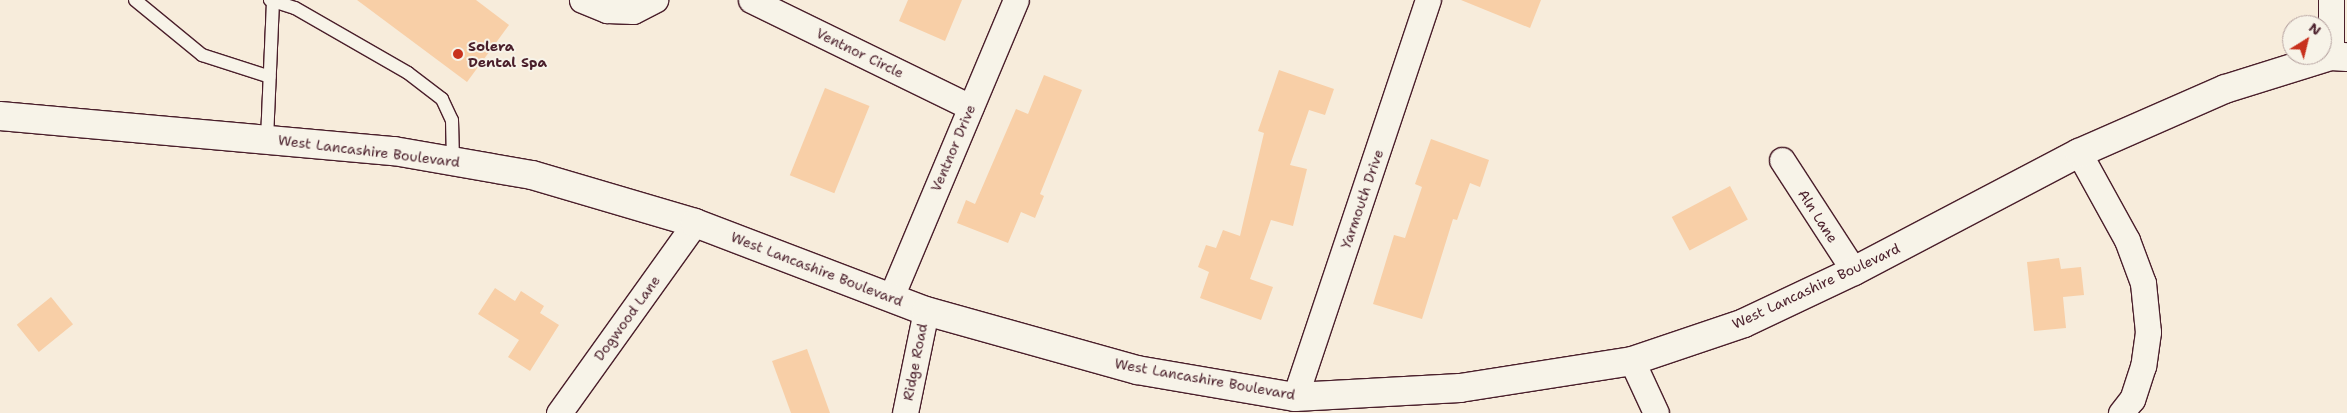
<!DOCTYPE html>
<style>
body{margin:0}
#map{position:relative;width:2347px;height:413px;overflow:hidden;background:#f7ecdb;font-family:"Shantell Sans",sans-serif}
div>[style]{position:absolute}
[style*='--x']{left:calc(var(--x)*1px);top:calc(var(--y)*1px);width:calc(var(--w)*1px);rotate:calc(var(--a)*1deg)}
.building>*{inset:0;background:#f8cfa7;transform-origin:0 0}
.roads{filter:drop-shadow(1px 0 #4a1f2b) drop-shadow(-1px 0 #4a1f2b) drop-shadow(0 1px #4a1f2b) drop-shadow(0 -1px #4a1f2b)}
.service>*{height:12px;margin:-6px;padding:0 6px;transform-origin:6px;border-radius:6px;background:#f7f3e8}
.minor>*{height:25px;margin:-12.5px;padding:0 12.5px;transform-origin:12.5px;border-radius:12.5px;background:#f7f3e8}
.secondary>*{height:28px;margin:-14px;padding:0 14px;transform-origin:14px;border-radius:14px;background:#f7f3e8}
.dots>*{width:14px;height:14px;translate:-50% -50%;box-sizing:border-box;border:2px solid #f7f3e8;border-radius:50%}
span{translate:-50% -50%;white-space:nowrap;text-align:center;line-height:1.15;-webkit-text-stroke:4px #f7f3e8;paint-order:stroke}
.poi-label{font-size:14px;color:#4a1f2b;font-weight:700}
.left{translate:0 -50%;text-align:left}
.street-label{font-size:14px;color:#4a1f2b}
.north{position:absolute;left:2282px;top:15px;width:50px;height:50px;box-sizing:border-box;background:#f7f3e8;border:1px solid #b29e9c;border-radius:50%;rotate:36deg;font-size:14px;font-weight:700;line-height:20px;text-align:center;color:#4a1f2b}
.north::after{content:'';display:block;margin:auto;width:18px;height:22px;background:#c8321e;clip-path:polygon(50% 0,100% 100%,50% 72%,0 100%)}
</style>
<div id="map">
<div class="building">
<div style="clip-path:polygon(357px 0,476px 0,509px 25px,467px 82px)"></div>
<div style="clip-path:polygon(908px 0,962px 0,945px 41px,899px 21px)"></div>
<div style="clip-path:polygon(1461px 0,1541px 0,1530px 28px)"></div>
<div style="clip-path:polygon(1279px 70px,1334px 89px,1325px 115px,1309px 110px,1290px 165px,1307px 169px,1293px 226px,1271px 220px,1250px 279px,1273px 287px,1261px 320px,1200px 298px,1209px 272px,1198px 267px,1206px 245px,1216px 248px,1223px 230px,1240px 236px,1264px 133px,1258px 131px)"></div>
<div style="clip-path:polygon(1044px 75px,1082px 90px,1040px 194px,1044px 196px,1035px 218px,1021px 212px,1008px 243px,957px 223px,966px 200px,975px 204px,1016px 109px,1028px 114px)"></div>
<div style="left:825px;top:88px;width:48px;height:94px;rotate:22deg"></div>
<div style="clip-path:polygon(1431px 139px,1489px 160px,1480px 187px,1470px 183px,1457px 220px,1453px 219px,1422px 319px,1373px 304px,1394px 235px,1405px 238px,1422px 187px,1415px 184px)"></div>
<div style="left:1730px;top:186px;width:38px;height:66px;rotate:62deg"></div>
<div style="clip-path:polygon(2059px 258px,2061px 269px,2081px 267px,2084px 295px,2063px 297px,2066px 328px,2034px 331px,2027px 262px)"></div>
<div style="clip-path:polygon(495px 288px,515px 301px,521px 291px,544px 306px,540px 313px,559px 325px,530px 371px,508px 357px,519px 340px,478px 314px)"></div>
<div style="left:51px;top:297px;width:35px;height:44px;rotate:51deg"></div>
<div style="clip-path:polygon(807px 349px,830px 413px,791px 413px,772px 361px)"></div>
</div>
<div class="roads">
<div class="service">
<div style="--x:135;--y:0;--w:87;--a:39.4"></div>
<div style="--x:202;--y:55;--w:71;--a:17.9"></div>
<div style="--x:270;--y:0;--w:26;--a:18"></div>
<div style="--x:295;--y:8;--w:130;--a:29.9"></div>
<div style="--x:408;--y:73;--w:43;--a:37.4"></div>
<div style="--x:442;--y:99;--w:23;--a:65"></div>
<div style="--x:452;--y:120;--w:41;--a:88.6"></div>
<div style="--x:267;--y:139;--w:139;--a:-87.5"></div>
</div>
<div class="minor">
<div style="--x:582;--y:0;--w:27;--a:22"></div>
<div style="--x:607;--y:10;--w:26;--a:2"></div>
<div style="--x:633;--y:11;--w:25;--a:-27"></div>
<div style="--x:751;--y:0;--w:244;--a:26"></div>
<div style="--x:2331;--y:56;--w:56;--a:-90"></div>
<div style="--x:2079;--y:153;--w:99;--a:61.1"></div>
<div style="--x:2127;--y:240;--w:46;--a:69.6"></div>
<div style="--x:2143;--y:283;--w:49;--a:84.2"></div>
<div style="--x:2148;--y:332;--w:34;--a:98"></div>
<div style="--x:2143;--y:366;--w:35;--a:108"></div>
<div style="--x:2132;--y:399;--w:18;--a:128"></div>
<div style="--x:1782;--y:160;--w:132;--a:57"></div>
<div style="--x:891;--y:297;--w:322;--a:-67.2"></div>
<div style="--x:1632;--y:361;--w:57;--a:65.2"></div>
<div style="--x:1295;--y:397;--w:419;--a:-71.5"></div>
<div style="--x:559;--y:413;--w:234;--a:-54.4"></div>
<div style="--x:905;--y:413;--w:104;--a:-78.4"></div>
</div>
<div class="secondary">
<div style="--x:0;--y:116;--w:396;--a:5.1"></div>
<div style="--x:394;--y:151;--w:140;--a:9.9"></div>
<div style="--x:532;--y:175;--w:170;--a:16.4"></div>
<div style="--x:695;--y:223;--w:247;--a:20.9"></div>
<div style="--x:926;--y:311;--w:219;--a:15.6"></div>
<div style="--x:1137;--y:370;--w:160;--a:9.7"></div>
<div style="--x:1295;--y:397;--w:165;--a:-3.1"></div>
<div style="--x:1460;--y:388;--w:174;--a:-8.9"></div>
<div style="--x:1632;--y:361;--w:118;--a:-18.7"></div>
<div style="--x:1744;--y:323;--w:122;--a:-25.3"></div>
<div style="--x:1854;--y:271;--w:254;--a:-27.7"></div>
<div style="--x:2079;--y:153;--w:159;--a:-23.7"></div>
<div style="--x:2225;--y:89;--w:111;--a:-17.3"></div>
<div style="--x:2331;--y:56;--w:16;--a:4"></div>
</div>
</div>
<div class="dots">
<div style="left:458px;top:54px;background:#c8321e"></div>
</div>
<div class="poi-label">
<span class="left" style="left:468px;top:54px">Solera<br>Dental Spa</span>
</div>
<div class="street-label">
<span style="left:860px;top:53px;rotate:26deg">Ventnor Circle</span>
<span style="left:953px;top:148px;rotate:-67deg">Ventnor Drive</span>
<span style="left:369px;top:151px;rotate:7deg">West Lancashire Boulevard</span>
<span style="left:1362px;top:199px;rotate:-71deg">Yarmouth Drive</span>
<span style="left:1818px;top:216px;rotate:57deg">Aln Lane</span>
<span style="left:817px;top:269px;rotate:21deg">West Lancashire Boulevard</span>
<span style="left:1816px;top:286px;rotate:-25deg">West Lancashire Boulevard</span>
<span style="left:627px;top:318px;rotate:-54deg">Dogwood Lane</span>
<span style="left:915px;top:362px;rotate:-79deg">Ridge Road</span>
<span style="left:1205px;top:379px;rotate:10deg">West Lancashire Boulevard</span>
</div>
<div class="north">N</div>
</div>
